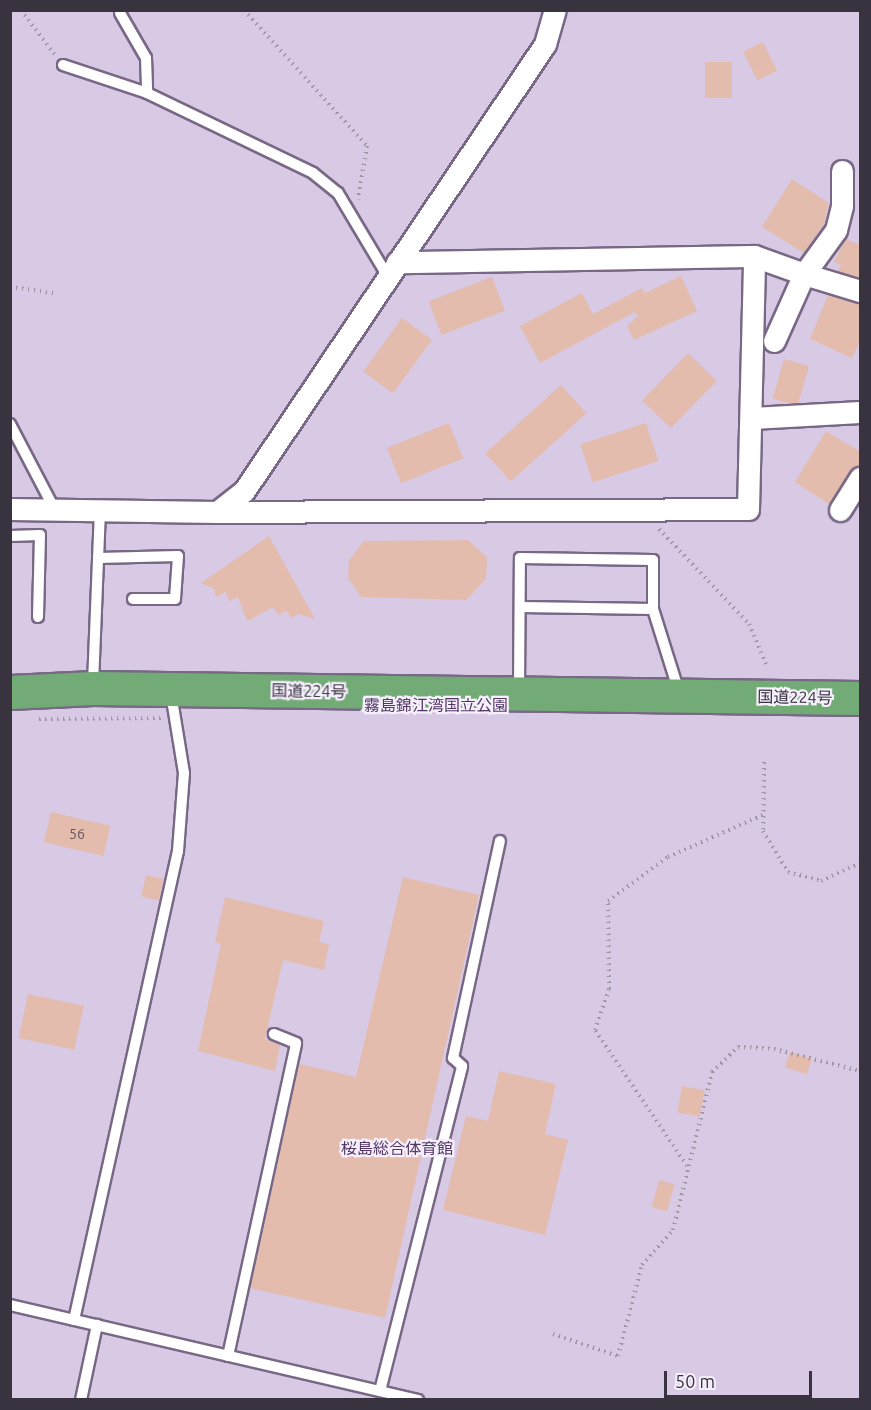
<!DOCTYPE html>
<meta charset="utf-8">
<style>
body{margin:0}
#map{position:relative;width:871px;height:1410px;overflow:hidden;background:#f6effc;font-family:Ubuntu,"Noto Sans JP",sans-serif}
div>[style]{position:absolute}
[style*='--x']{left:calc(var(--x)*1px);top:calc(var(--y)*1px);width:calc(var(--w)*1px);rotate:calc(var(--a)*1deg)}
.green>*{inset:0;background:#d8c9e5;transform-origin:0 0}
.building>*{inset:0;background:#e3bcae;transform-origin:0 0}
.path>*{height:4px;margin-top:-2px;transform-origin:0;background:repeating-linear-gradient(90deg,#9d96a3 0 1.5px,transparent 0 6px)}
.roads{filter:drop-shadow(2px 0 #786886) drop-shadow(-2px 0 #786886) drop-shadow(0 2px #786886) drop-shadow(0 -2px #786886)}
.lane>*{height:10px;margin:-5px;padding:0 5px;transform-origin:5px;border-radius:5px;background:#fff}
.street>*{height:21px;margin:-10.5px;padding:0 10.5px;transform-origin:10.5px;border-radius:10.5px;background:#fff}
.highway>*{height:33px;margin:-16.5px;padding:0 16.5px;transform-origin:16.5px;border-radius:16.5px;background:#73ab77}
span{translate:-50% -50%;white-space:nowrap;text-align:center;line-height:1.15;-webkit-text-stroke:4.5px #f6effc;paint-order:stroke}
.number-label{font-size:14px;color:#64545b}
.number-label span{-webkit-text-stroke-width:0}
.street-label{font-size:16px;color:#39323f}
.park-label{font-size:16px;color:#523766}
.frame{position:absolute;inset:0;border:12px solid #39323f;pointer-events:none}
.scale{position:absolute;left:664px;top:1371px;width:148px;height:27px;box-sizing:border-box;border:3px solid #39323f;border-top:0;padding-left:8px;font-size:18px;line-height:21px;white-space:nowrap;color:#39323f;-webkit-text-stroke:4px #f6effc;paint-order:stroke}
</style>
<div id="map">
<div class="green">
<div style="left:10px;top:11px;width:850px;height:1388px"></div>
</div>
<div class="building">
<div style="left:763px;top:42px;width:32px;height:22px;rotate:64deg"></div>
<div style="left:705px;top:62px;width:27px;height:36px"></div>
<div style="clip-path:polygon(792px 179px,829px 203px,824px 224px,804px 253px,762px 227px)"></div>
<div style="clip-path:polygon(845px 239px,861px 245px,861px 278px,838px 271px,841px 265px,834px 262px)"></div>
<div style="clip-path:polygon(681px 276px,697px 311px,634px 340px,627px 326px,638px 316px,635px 312px,540px 363px,520px 326px,582px 293px,593px 314px,642px 288px,645px 293px)"></div>
<div style="left:492px;top:277px;width:36px;height:68px;rotate:69deg"></div>
<div style="clip-path:polygon(828px 295px,861px 303px,861px 339px,852px 358px,810px 339px)"></div>
<div style="left:402px;top:318px;width:37px;height:66px;rotate:36deg"></div>
<div style="left:688px;top:353px;width:40px;height:66px;rotate:44deg"></div>
<div style="left:784px;top:359px;width:26px;height:41px;rotate:16deg"></div>
<div style="left:561px;top:385px;width:38px;height:102px;rotate:48deg"></div>
<div style="left:449px;top:423px;width:38px;height:67px;rotate:68deg"></div>
<div style="left:646px;top:423px;width:40px;height:69px;rotate:72deg"></div>
<div style="clip-path:polygon(826px 431px,861px 452px,861px 465px,850px 471px,829px 504px,795px 482px)"></div>
<div style="clip-path:polygon(269px 536px,315px 619px,298px 614px,291px 618px,287px 611px,278px 615px,273px 607px,247px 621px,238px 597px,229px 601px,226px 592px,216px 597px,214px 589px,201px 583px)"></div>
<div style="clip-path:polygon(468px 540px,487px 557px,486px 579px,466px 600px,361px 597px,348px 578px,349px 560px,364px 541px)"></div>
<div style="left:51px;top:812px;width:61px;height:31px;rotate:13deg"></div>
<div style="left:146px;top:875px;width:18px;height:22px;rotate:13deg"></div>
<div style="clip-path:polygon(403px 877px,479px 895px,385px 1318px,250px 1288px,299px 1064px,356px 1077px)"></div>
<div style="clip-path:polygon(225px 897px,324px 921px,319px 942px,329px 944px,324px 970px,283px 960px,265px 1039px,280px 1045px,275px 1071px,198px 1051px,221px 944px,215px 942px)"></div>
<div style="left:28px;top:994px;width:57px;height:45px;rotate:12deg"></div>
<div style="left:790px;top:1052px;width:23px;height:16px;rotate:18deg"></div>
<div style="clip-path:polygon(499px 1071px,556px 1084px,545px 1134px,568px 1140px,545px 1235px,443px 1210px,466px 1116px,488px 1121px)"></div>
<div style="left:682px;top:1086px;width:23px;height:27px;rotate:10deg"></div>
<div style="left:659px;top:1180px;width:16px;height:28px;rotate:15deg"></div>
</div>
<div class="path">
<div style="--x:21;--y:10;--w:56;--a:52.9"></div>
<div style="--x:244;--y:10;--w:183;--a:47.9"></div>
<div style="--x:367;--y:146;--w:54;--a:99.6"></div>
<div style="--x:10;--y:287;--w:45;--a:7.6"></div>
<div style="--x:659;--y:529;--w:131;--a:46.5"></div>
<div style="--x:749;--y:624;--w:46;--a:66.8"></div>
<div style="--x:39;--y:719;--w:122;--a:-0.5"></div>
<div style="--x:764;--y:762;--w:69;--a:90.8"></div>
<div style="--x:763;--y:831;--w:48;--a:58.6"></div>
<div style="--x:788;--y:872;--w:34;--a:15"></div>
<div style="--x:821;--y:881;--w:43;--a:-24.8"></div>
<div style="--x:687;--y:1166;--w:164;--a:-124.1"></div>
<div style="--x:595;--y:1030;--w:43;--a:-71.1"></div>
<div style="--x:609;--y:989;--w:88;--a:-90.7"></div>
<div style="--x:608;--y:901;--w:74;--a:-36.3"></div>
<div style="--x:668;--y:857;--w:104;--a:-23.9"></div>
<div style="--x:553;--y:1334;--w:69;--a:18.7"></div>
<div style="--x:618;--y:1356;--w:94;--a:-75.2"></div>
<div style="--x:642;--y:1265;--w:47;--a:-48.5"></div>
<div style="--x:673;--y:1230;--w:163;--a:-76.1"></div>
<div style="--x:712;--y:1072;--w:36;--a:-44"></div>
<div style="--x:738;--y:1047;--w:36;--a:3"></div>
<div style="--x:774;--y:1049;--w:89;--a:14.3"></div>
</div>
<div class="roads">
<div class="lane">
<div style="--x:120;--y:13;--w:52;--a:60"></div>
<div style="--x:146;--y:58;--w:35;--a:88"></div>
<div style="--x:63;--y:65;--w:89;--a:18.4"></div>
<div style="--x:147;--y:93;--w:184;--a:25.7"></div>
<div style="--x:313;--y:173;--w:32;--a:39"></div>
<div style="--x:338;--y:193;--w:98;--a:59.2"></div>
<div style="--x:10;--y:424;--w:97;--a:62.4"></div>
<div style="--x:10;--y:536;--w:30;--a:-2"></div>
<div style="--x:40;--y:535;--w:82;--a:91.4"></div>
<div style="--x:98;--y:558;--w:80;--a:-1.4"></div>
<div style="--x:178;--y:556;--w:43;--a:94"></div>
<div style="--x:175;--y:599;--w:42;--a:180"></div>
<div style="--x:653;--y:609;--w:87;--a:72.6"></div>
<div style="--x:93;--y:684;--w:173;--a:-87.7"></div>
<div style="--x:519;--y:690;--w:132;--a:-89.6"></div>
<div style="--x:520;--y:558;--w:133;--a:0.9"></div>
<div style="--x:653;--y:560;--w:49;--a:90"></div>
<div style="--x:653;--y:609;--w:132;--a:-179.1"></div>
<div style="--x:10;--y:1305;--w:419;--a:13.1"></div>
<div style="--x:74;--y:1320;--w:480;--a:-77.5"></div>
<div style="--x:178;--y:851;--w:78;--a:-85.6"></div>
<div style="--x:184;--y:773;--w:80;--a:-99.3"></div>
<div style="--x:228;--y:1356;--w:320;--a:-77.7"></div>
<div style="--x:296;--y:1043;--w:24;--a:-158"></div>
<div style="--x:380;--y:1391;--w:335;--a:-75.8"></div>
<div style="--x:462;--y:1066;--w:12;--a:-138"></div>
<div style="--x:453;--y:1058;--w:222;--a:-77.8"></div>
<div style="--x:81;--y:1400;--w:77;--a:-78"></div>
</div>
<div class="street">
<div style="--x:754;--y:256;--w:53;--a:19.8"></div>
<div style="--x:804;--y:274;--w:54;--a:-54"></div>
<div style="--x:836;--y:230;--w:25;--a:-76"></div>
<div style="--x:842;--y:206;--w:35;--a:-90"></div>
<div style="--x:774;--y:341;--w:73;--a:-65.9"></div>
<div style="--x:804;--y:274;--w:59;--a:16.9"></div>
<div style="--x:752;--y:418;--w:108;--a:-3.2"></div>
<div style="--x:10;--y:509;--w:207;--a:0.8"></div>
<div style="--x:217;--y:512;--w:34;--a:-38"></div>
<div style="--x:244;--y:491;--w:539;--a:-56.04"></div>
<div style="--x:545;--y:44;--w:35;--a:-74"></div>
<div style="--x:840;--y:510;--w:38;--a:-58"></div>
<div style="--x:217;--y:512;--w:531;--a:-0.32"></div>
<div style="--x:748;--y:509;--w:253;--a:-88.6"></div>
<div style="--x:754;--y:256;--w:357;--a:179"></div>
</div>
<div class="highway">
<div style="--x:10;--y:692;--w:83;--a:-2.8"></div>
<div style="--x:93;--y:688;--w:767;--a:0.75"></div>
</div>
</div>
<div class="number-label">
<span style="left:77px;top:834px">56</span>
</div>
<div class="street-label">
<span style="left:309px;top:691px;rotate:1deg">国道224号</span>
<span style="left:795px;top:697px;rotate:1deg">国道224号</span>
</div>
<div class="park-label">
<span style="left:436px;top:705px">霧島錦江湾国立公園</span>
<span style="left:397px;top:1148px">桜島総合体育館</span>
</div>
<div class="frame"></div>
<div class="scale">50 m</div>
</div>
